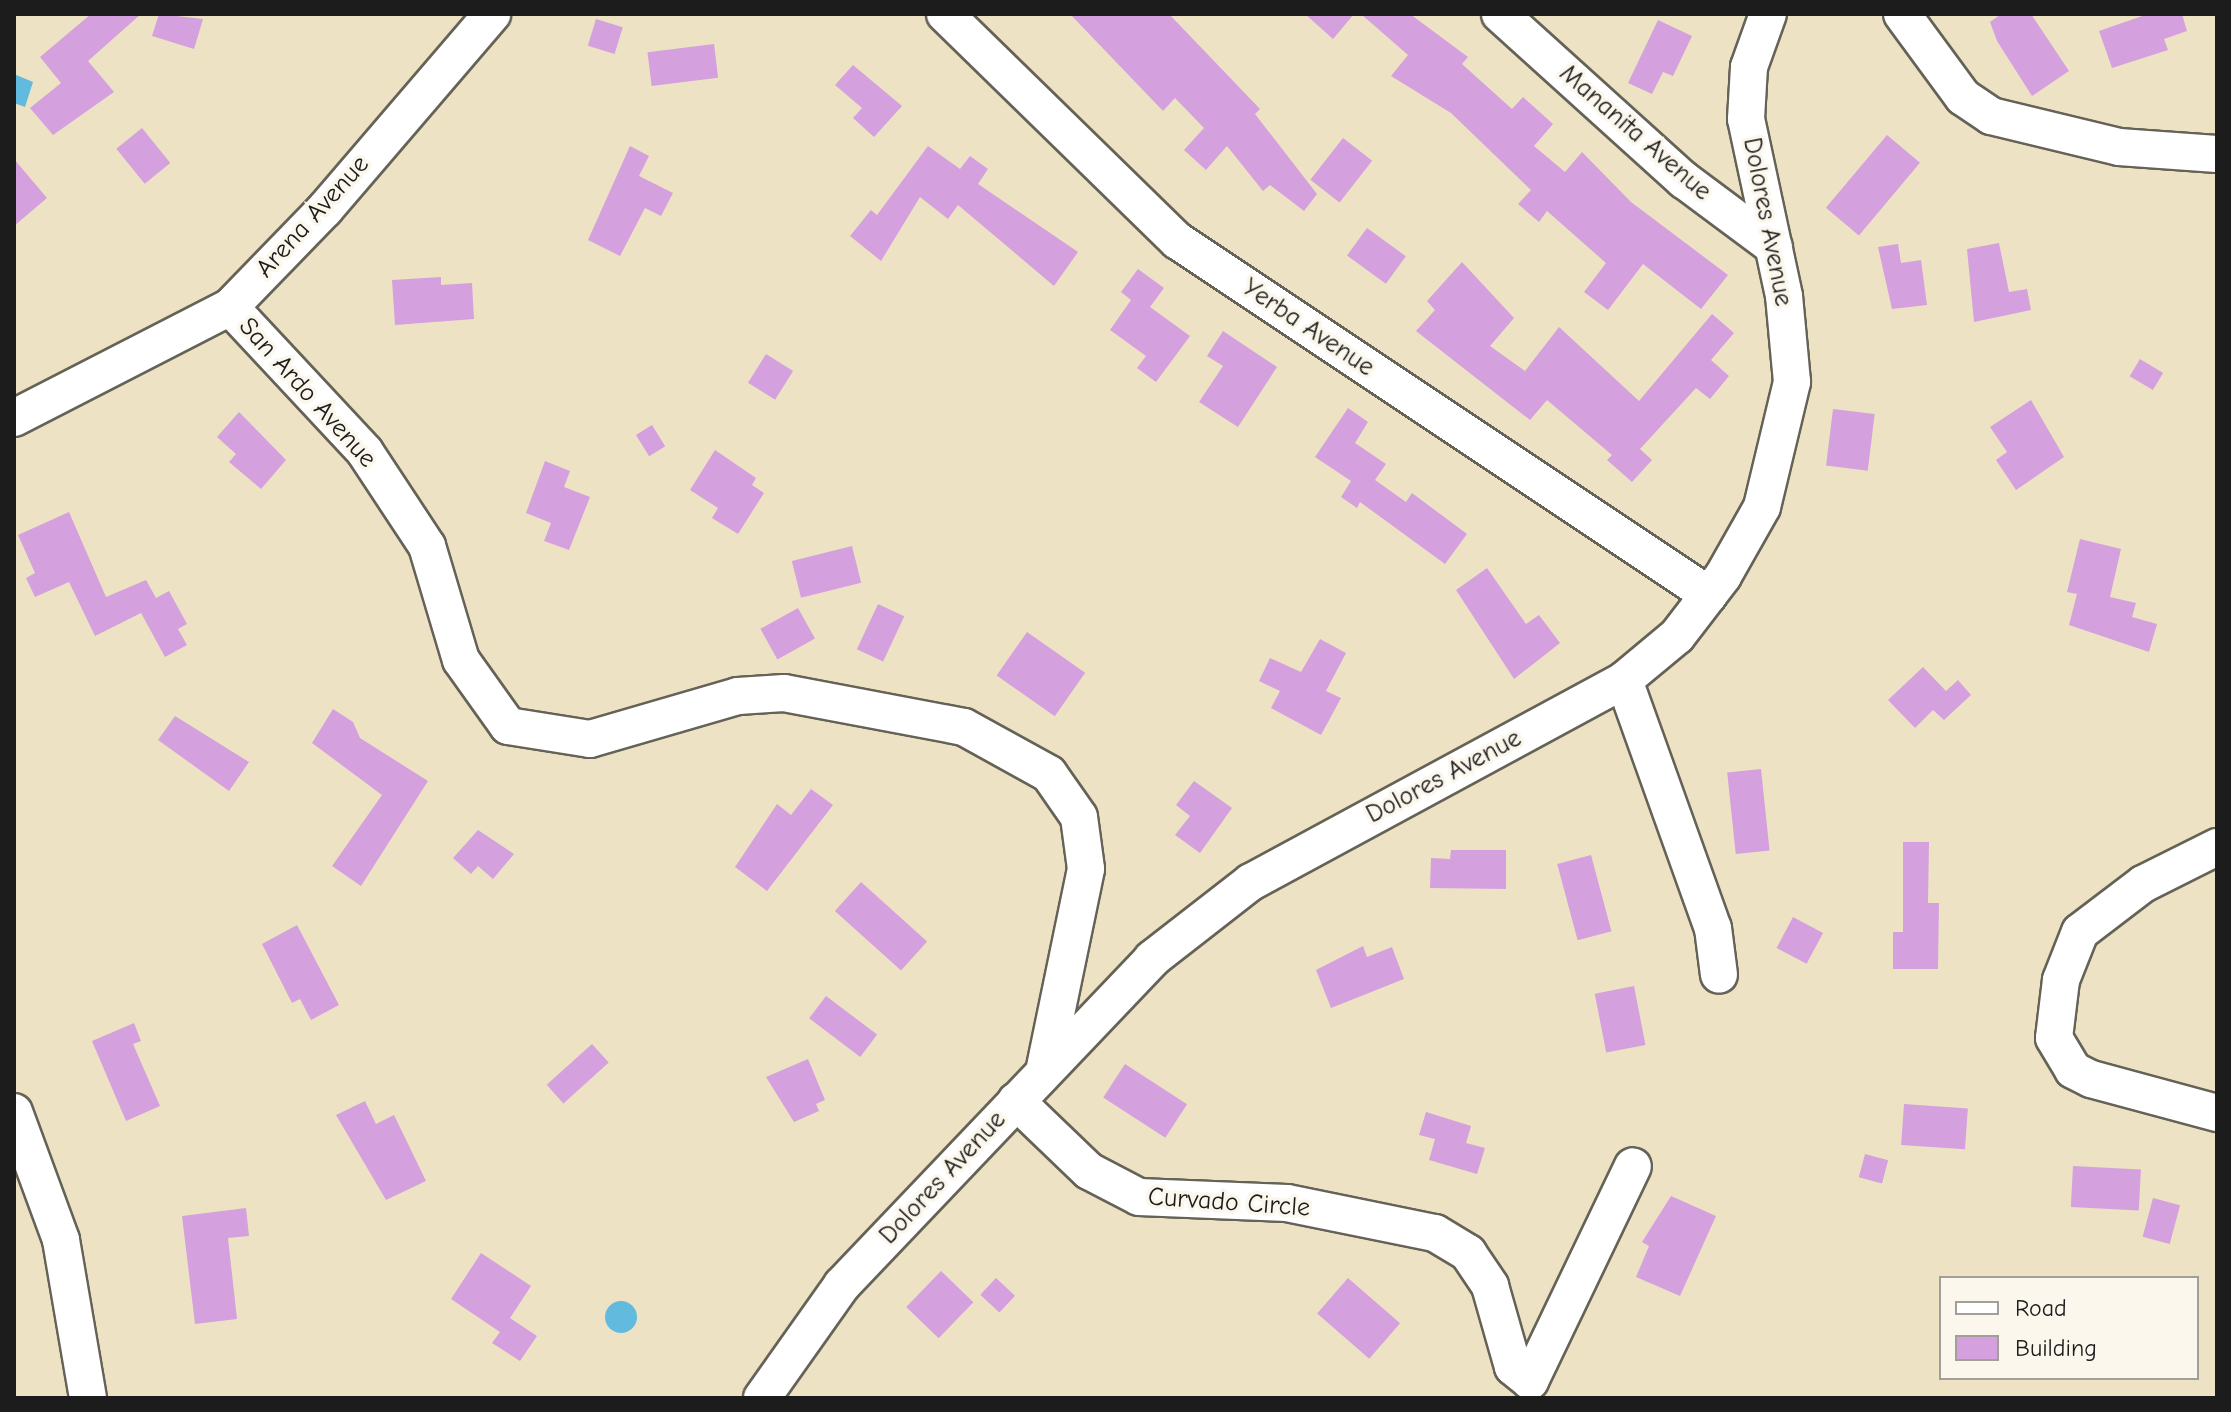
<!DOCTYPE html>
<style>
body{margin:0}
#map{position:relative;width:2231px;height:1412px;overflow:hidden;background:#ede3c4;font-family:"Comic Neue",sans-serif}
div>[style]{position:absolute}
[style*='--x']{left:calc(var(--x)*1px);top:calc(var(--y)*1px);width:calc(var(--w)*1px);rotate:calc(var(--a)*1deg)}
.water>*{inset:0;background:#62badf}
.round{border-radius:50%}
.building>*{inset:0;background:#d4a0de;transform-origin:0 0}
.roads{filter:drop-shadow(2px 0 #656257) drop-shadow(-2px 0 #656257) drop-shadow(0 2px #656257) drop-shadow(0 -2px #656257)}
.minor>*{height:36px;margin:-18px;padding:0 18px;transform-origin:18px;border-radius:18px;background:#fff}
span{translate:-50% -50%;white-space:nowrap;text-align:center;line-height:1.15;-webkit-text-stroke:7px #fbf7ec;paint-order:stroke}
.street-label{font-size:26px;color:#1c1c1c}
.frame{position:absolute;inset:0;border:16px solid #1c1c1c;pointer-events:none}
.legend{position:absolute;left:1939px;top:1276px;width:260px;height:104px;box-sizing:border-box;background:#fbf7ec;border:2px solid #a29f99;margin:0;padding:10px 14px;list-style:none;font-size:24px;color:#1c1c1c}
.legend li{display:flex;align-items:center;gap:16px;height:40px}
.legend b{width:40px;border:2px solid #a29f99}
</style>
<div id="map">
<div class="water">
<div style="clip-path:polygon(14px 74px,33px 82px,25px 107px,14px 103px)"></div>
<div class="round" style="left:605px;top:1301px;width:32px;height:32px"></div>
</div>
<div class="building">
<div style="clip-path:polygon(91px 14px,141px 14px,88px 61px,114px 92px,53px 135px,30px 108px,61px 83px,40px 57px)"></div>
<div style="clip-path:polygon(159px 14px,203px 19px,194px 49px,152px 36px)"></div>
<div style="clip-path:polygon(1070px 14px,1169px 14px,1260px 109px,1255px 114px,1317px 194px,1304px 211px,1270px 185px,1263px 191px,1227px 146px,1206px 170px,1184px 150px,1204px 128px,1175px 98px,1163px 111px)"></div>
<div style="clip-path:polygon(1305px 14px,1354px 14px,1333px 39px)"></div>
<div style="clip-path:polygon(1361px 14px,1410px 14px,1468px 57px,1462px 64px,1512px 109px,1523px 97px,1553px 124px,1534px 146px,1565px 172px,1582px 152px,1631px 202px,1728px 275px,1701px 309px,1643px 264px,1608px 310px,1584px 292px,1606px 263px,1547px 211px,1539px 222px,1518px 204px,1531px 190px,1451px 113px,1391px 76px,1408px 55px)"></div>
<div style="clip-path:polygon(2001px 14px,2031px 14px,2069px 71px,2032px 96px,1997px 41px,1990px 22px)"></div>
<div style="clip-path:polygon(2148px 14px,2182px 14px,2187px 31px,2164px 39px,2168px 50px,2112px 68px,2099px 31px)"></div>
<div style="left:596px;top:19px;width:28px;height:28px;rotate:17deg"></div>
<div style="clip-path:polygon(1658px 20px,1692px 36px,1673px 76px,1663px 72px,1652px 94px,1628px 83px)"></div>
<div style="left:714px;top:44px;width:34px;height:67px;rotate:83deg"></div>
<div style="clip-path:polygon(853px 65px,902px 106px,874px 137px,853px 118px,862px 108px,835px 85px)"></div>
<div style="left:142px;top:128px;width:45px;height:33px;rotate:51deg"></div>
<div style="left:1887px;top:135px;width:43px;height:95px;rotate:40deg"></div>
<div style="left:1343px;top:138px;width:37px;height:53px;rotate:38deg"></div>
<div style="clip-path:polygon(630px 146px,649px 156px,639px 176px,673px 193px,661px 216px,645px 208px,620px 256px,588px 240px)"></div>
<div style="clip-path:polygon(928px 146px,960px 169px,970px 156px,988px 169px,978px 184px,1078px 252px,1054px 286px,958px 205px,948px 219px,920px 197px,881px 261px,850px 236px,871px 210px,877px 215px)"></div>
<div style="clip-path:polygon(14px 159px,47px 198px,14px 226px)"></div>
<div style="left:1367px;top:228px;width:48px;height:34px;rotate:36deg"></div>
<div style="clip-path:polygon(1999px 243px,2009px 292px,2027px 289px,2031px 310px,1974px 322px,1967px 249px)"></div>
<div style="clip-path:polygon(1898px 244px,1901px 263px,1921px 260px,1927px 305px,1892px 309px,1878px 247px)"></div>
<div style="clip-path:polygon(1462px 262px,1514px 318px,1490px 346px,1525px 371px,1559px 327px,1639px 401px,1712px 314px,1734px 333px,1711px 360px,1729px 376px,1710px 399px,1696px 388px,1640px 449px,1652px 460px,1632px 482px,1607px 460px,1612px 455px,1547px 400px,1530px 420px,1416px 331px,1435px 310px,1427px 301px)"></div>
<div style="clip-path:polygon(1138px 269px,1164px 288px,1150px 307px,1190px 336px,1156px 382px,1137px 368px,1146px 356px,1110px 330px,1131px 300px,1121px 292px)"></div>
<div style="clip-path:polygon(441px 277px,441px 285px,472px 283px,474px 319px,395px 325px,392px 280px)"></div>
<div style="clip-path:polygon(1223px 331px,1277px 367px,1238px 427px,1199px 402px,1223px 366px,1207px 356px)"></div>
<div style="left:766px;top:354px;width:32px;height:34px;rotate:32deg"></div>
<div style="left:2140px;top:359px;width:27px;height:20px;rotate:31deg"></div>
<div style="clip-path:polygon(2031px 400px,2064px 457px,2016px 490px,1996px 460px,2007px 452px,1990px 427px)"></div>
<div style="clip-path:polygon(1348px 408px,1368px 422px,1355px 443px,1386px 464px,1375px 480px,1406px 502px,1412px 493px,1467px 534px,1445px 564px,1360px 502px,1357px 508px,1341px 497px,1351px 481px,1315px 457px)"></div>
<div style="left:1833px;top:409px;width:42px;height:57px;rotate:7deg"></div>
<div style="clip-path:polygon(239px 412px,286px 460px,261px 489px,229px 462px,236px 454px,217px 437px)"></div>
<div style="left:652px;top:425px;width:25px;height:19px;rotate:58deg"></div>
<div style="clip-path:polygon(715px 450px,756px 478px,752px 485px,764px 493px,738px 534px,712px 518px,718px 508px,690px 490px)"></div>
<div style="clip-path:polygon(545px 461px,570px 471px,564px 487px,590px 497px,569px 550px,544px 541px,551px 523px,526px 513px)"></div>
<div style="clip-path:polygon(69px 512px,106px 597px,146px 580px,156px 598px,169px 591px,187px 624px,178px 629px,187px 645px,165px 657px,141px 613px,95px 636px,69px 582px,35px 597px,26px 578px,35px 573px,18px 535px)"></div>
<div style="clip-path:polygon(2080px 539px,2121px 549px,2110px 597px,2136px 603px,2132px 617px,2157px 624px,2149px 652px,2069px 625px,2077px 594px,2067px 592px)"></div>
<div style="left:852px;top:546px;width:38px;height:62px;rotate:76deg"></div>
<div style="clip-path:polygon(1487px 568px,1526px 624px,1539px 615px,1560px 643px,1514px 679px,1456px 590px)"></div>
<div style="left:878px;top:604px;width:29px;height:50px;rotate:25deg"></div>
<div style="left:798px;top:608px;width:35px;height:43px;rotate:61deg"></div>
<div style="left:1027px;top:632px;width:71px;height:53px;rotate:35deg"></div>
<div style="clip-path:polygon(1320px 639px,1346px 653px,1326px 691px,1341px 698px,1321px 735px,1271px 708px,1280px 691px,1259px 681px,1270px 658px,1301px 672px)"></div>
<div style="clip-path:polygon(1923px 667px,1946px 691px,1958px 680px,1971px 695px,1944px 720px,1933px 710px,1915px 728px,1888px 700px)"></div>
<div style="clip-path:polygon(333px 709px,353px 722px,360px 738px,428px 781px,361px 886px,332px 866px,382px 795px,312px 743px)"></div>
<div style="clip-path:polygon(175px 716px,249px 762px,229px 791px,158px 740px)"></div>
<div style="left:1761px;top:769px;width:82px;height:34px;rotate:84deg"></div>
<div style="clip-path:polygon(1194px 781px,1232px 808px,1200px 853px,1175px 835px,1190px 816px,1176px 805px)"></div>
<div style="clip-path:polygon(811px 789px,833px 805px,767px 891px,735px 867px,777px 804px,791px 815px)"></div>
<div style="clip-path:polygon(478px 830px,514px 854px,493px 879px,478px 866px,471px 874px,453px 858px)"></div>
<div style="clip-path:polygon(1903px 842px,1929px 842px,1928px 903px,1939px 903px,1938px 969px,1893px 969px,1893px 932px,1903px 932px)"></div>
<div style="clip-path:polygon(1451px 850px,1506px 850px,1506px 889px,1430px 888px,1431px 858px,1450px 859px)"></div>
<div style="left:1591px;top:855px;width:79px;height:35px;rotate:75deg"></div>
<div style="left:861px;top:882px;width:89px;height:39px;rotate:42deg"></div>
<div style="left:1793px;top:917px;width:34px;height:35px;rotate:28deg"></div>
<div style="clip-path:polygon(297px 925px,339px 1005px,311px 1020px,300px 999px,292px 1003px,262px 944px)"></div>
<div style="clip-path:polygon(1363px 946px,1367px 957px,1392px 947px,1404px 979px,1331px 1008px,1316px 970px)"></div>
<div style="left:1634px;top:986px;width:60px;height:40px;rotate:79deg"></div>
<div style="left:826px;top:996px;width:64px;height:28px;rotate:37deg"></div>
<div style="clip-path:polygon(134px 1023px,141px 1041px,133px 1044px,160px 1106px,126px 1121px,92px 1041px)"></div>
<div style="left:592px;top:1044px;width:25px;height:61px;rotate:48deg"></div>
<div style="clip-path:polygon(808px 1059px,825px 1100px,816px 1104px,819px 1111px,794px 1122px,766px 1077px)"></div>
<div style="left:1125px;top:1064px;width:74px;height:40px;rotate:33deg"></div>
<div style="clip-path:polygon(365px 1101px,376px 1124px,394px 1115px,426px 1181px,386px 1200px,336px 1115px)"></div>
<div style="left:1904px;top:1104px;width:64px;height:41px;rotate:4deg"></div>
<div style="clip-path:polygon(1426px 1112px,1471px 1126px,1466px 1143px,1485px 1148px,1477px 1174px,1429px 1160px,1435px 1139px,1419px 1135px)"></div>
<div style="left:1865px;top:1154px;width:24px;height:24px;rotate:15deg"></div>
<div style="left:2073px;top:1166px;width:68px;height:41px;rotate:3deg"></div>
<div style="clip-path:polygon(1671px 1196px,1716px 1216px,1680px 1296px,1636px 1277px,1649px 1246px,1642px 1242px)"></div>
<div style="left:2153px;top:1198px;width:28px;height:40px;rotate:15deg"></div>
<div style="clip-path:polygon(246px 1208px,249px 1236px,228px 1238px,237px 1319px,195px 1324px,182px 1216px)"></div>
<div style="clip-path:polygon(481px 1253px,531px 1286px,510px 1318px,537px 1336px,520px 1361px,492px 1343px,500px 1332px,451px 1299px)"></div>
<div style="left:941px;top:1271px;width:45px;height:50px;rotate:44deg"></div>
<div style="left:996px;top:1278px;width:26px;height:23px;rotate:43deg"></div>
<div style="left:1348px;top:1278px;width:69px;height:47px;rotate:41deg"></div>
</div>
<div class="roads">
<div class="minor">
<div style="--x:945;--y:14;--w:325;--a:44.3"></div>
<div style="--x:1178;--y:241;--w:638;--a:33.69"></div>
<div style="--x:1500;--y:14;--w:248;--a:42.1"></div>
<div style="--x:1684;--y:180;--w:112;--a:36.7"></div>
<div style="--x:1902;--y:14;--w:103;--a:53.7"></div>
<div style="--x:1963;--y:97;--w:34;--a:34"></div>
<div style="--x:1991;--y:116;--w:132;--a:13.6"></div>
<div style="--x:2119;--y:147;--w:98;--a:4.1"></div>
<div style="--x:230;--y:307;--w:198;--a:47"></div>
<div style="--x:365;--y:452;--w:113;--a:56.6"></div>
<div style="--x:427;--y:546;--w:119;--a:73.4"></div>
<div style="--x:461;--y:660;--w:81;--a:54.5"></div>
<div style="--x:508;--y:726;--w:83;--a:9"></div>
<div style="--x:590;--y:739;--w:154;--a:-16.2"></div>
<div style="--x:738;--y:696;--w:46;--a:-3.7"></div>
<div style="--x:784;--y:693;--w:183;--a:10.7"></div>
<div style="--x:964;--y:727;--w:97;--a:28.9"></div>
<div style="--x:1049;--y:774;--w:52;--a:55.1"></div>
<div style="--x:1079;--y:817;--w:52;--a:82.3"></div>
<div style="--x:1086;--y:869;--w:202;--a:101.7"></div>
<div style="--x:14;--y:418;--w:243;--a:-27.2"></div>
<div style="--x:230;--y:307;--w:136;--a:-45.9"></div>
<div style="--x:325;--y:209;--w:257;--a:-49.4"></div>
<div style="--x:1624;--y:680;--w:263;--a:70.3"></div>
<div style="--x:1713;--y:928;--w:47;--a:82.7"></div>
<div style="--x:2217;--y:847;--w:83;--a:153.4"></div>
<div style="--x:2143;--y:884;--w:79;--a:142.7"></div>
<div style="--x:2080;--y:932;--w:52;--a:111.6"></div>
<div style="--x:2061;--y:980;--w:58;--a:96.9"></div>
<div style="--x:2054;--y:1038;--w:37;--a:59"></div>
<div style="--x:2073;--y:1070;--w:20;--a:27"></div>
<div style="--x:2091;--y:1079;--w:131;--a:15.1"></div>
<div style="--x:1016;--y:1101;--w:101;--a:43.8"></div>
<div style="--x:1089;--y:1171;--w:56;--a:27.5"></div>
<div style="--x:1139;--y:1197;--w:148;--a:2.3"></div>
<div style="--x:1287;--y:1203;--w:151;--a:11.5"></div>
<div style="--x:1435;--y:1233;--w:39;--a:31"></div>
<div style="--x:1468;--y:1253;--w:40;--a:56"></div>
<div style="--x:1490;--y:1286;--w:84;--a:74.1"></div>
<div style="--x:1513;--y:1367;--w:22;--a:39"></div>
<div style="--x:1530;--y:1381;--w:238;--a:-64.4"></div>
<div style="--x:14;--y:1112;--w:136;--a:69.8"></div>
<div style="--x:61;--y:1240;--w:160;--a:80.3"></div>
<div style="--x:762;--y:1398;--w:138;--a:-54.7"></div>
<div style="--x:842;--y:1285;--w:450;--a:-46.4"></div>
<div style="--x:1152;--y:959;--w:125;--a:-37.9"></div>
<div style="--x:1251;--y:882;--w:424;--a:-28.4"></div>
<div style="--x:1624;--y:680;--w:69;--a:-39.7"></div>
<div style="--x:1677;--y:636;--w:76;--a:-52.5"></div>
<div style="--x:1723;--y:576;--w:79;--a:-60.5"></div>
<div style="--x:1762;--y:507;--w:129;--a:-76.5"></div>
<div style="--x:1792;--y:382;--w:86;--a:-95.3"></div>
<div style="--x:1784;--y:296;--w:181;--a:-102.1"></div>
<div style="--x:1746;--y:119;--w:52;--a:-86.7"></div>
<div style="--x:1749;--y:67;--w:56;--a:-70.3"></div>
</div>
</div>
<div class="street-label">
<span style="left:1635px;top:133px;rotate:41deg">Mananita Avenue</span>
<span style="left:313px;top:217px;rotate:-48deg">Arena Avenue</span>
<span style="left:1767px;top:222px;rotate:79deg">Dolores Avenue</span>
<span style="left:1308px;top:328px;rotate:34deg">Yerba Avenue</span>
<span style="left:307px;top:393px;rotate:48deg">San Ardo Avenue</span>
<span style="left:1444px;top:777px;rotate:-28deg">Dolores Avenue</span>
<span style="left:943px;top:1178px;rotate:-47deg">Dolores Avenue</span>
<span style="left:1229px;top:1203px;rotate:4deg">Curvado Circle</span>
</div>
<div class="frame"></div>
<ul class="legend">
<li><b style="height:10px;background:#fff"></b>Road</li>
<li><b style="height:22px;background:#d4a0de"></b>Building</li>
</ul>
</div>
